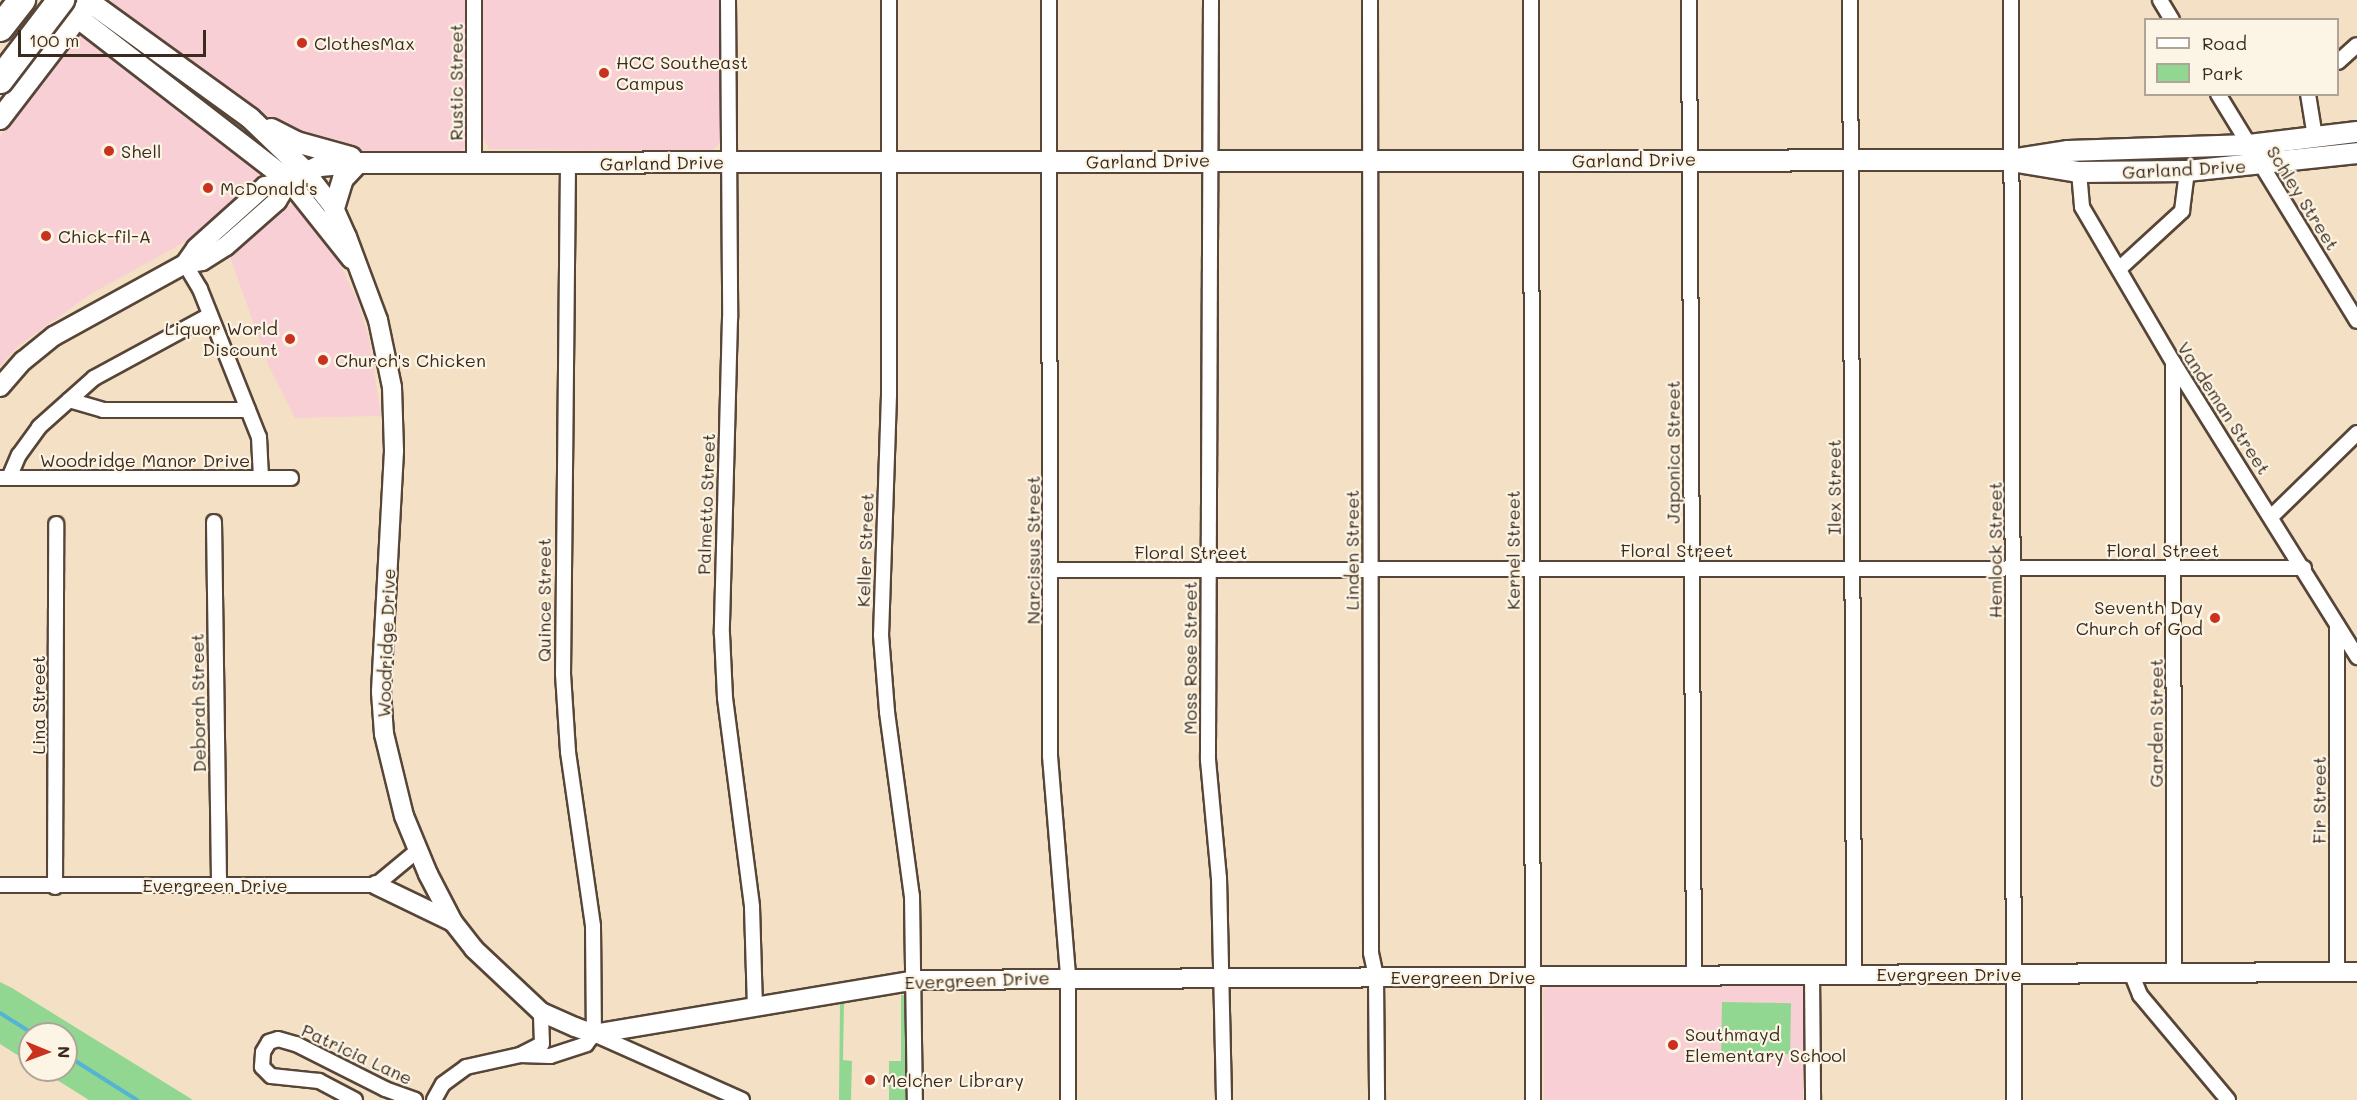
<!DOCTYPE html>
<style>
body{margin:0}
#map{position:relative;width:2357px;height:1100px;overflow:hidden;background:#f4e1c5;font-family:Mali,sans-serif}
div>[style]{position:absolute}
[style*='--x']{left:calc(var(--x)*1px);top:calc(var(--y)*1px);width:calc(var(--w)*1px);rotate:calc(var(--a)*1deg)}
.built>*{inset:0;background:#f7cfd4}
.green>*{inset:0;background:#91d791;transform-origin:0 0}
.stream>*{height:4px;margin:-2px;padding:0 2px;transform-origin:2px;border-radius:2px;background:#55b4d3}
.roads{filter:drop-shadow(2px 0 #574537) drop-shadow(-2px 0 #574537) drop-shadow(0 2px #574537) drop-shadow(0 -2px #574537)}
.minor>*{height:14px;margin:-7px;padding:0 7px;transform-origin:7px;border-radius:7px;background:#fff}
.tertiary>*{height:18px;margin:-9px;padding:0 9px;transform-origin:9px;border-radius:9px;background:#fff}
.secondary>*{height:20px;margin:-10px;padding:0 10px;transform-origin:10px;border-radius:10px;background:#fff}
.bridges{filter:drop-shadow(2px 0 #574537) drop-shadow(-2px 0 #574537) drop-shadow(0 2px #574537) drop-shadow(0 -2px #574537)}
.motorway-bridge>*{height:26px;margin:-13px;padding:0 13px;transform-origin:13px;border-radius:13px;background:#fff}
.dots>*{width:16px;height:16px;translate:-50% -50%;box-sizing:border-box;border:3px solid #fcf5e5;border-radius:50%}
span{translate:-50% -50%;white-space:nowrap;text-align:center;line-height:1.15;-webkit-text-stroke:4.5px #fcf5e5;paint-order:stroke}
.poi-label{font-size:18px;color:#3b2a1e}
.left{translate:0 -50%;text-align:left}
.right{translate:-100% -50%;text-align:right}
.street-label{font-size:18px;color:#3b2a1e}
.legend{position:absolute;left:2144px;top:18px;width:195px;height:78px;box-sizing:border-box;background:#fcf5e5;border:2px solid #afa495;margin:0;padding:8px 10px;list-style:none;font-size:18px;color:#3b2a1e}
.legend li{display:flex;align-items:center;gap:12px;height:30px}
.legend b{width:30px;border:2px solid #afa495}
.north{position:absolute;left:18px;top:1022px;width:60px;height:60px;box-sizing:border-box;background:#fcf5e5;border:2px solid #afa495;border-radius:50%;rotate:91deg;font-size:16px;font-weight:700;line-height:24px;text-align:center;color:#3b2a1e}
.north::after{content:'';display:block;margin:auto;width:21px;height:27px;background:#c8321e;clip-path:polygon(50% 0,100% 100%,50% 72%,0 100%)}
.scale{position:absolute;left:18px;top:30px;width:188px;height:27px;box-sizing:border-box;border:3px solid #3b2a1e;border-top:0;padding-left:8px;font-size:18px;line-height:21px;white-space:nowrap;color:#3b2a1e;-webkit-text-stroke:4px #fcf5e5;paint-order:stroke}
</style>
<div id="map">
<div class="built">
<div style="clip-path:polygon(110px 0,467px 0,467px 144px,460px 152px,347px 151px,277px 128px,144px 30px)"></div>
<div style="clip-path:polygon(483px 0,724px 0,721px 142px,711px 151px,489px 149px,483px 138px)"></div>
<div style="clip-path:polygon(75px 37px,88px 37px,258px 168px,259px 179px,255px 188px,210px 228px,89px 295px,16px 348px,0 367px,0 136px)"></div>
<div style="clip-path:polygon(295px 204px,301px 207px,335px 254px,356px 297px,369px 338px,381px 416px,295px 418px,269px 367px,230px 257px,284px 208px)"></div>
<div style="clip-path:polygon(1792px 984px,1803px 985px,1803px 1100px,1544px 1100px,1543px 990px,1548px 986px)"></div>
</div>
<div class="green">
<div style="clip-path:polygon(0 982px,12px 988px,193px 1100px,89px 1100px,41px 1070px,66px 1070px,66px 1034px,30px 1034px,30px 1063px,0 1044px)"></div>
<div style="clip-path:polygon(901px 995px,908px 995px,909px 1100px,889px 1100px,889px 1061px,901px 1061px)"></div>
<div style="left:1722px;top:1002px;width:69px;height:51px;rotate:1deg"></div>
<div style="clip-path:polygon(840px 1003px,844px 1004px,843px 1060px,852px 1061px,851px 1100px,871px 1100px,839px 1100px)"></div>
</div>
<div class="stream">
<div style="--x:0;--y:1013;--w:40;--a:32"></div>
<div style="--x:66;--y:1055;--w:84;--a:32.4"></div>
</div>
<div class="roads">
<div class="minor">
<div style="--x:728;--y:0;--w:318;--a:89.6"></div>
<div style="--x:730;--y:318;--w:316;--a:91.5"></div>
<div style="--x:722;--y:634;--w:64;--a:87.3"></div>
<div style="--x:725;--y:698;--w:211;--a:82.6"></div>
<div style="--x:752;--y:907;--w:100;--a:88.3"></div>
<div style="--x:889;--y:0;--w:395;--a:90"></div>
<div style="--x:889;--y:395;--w:240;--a:91.9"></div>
<div style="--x:881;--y:635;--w:77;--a:85.5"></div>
<div style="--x:887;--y:712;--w:186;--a:82.3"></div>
<div style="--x:912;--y:896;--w:204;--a:89.2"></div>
<div style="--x:1049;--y:0;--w:756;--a:89.92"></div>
<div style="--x:1050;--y:756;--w:222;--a:85.3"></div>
<div style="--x:1068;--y:977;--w:123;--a:90"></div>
<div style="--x:1211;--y:0;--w:760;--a:90.23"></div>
<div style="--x:1208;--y:760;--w:119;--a:84.7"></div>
<div style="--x:1219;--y:878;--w:222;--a:88.7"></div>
<div style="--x:1370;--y:0;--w:953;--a:89.94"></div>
<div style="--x:1371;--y:953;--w:25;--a:78"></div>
<div style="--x:1376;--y:977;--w:123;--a:89.5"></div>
<div style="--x:1531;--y:0;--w:1100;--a:89.9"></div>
<div style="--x:1689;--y:0;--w:975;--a:89.71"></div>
<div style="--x:1850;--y:0;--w:974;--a:89.76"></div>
<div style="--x:2011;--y:0;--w:1100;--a:89.84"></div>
<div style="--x:2160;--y:0;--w:23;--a:59"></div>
<div style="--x:2338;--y:62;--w:25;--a:-42"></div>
<div style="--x:2218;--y:94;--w:266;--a:58.5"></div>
<div style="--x:2308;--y:94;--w:44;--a:80.8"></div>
<div style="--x:474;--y:164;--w:164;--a:-90"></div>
<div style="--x:568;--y:164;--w:510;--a:90.56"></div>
<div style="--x:563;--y:674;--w:78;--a:86.3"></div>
<div style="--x:568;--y:752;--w:176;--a:81.8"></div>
<div style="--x:593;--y:926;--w:108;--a:89.5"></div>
<div style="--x:2079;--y:172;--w:35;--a:85"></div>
<div style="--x:2082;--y:207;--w:180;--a:59.6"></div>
<div style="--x:2173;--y:362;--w:348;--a:58"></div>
<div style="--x:185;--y:264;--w:29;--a:59"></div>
<div style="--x:200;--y:289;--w:159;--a:68.3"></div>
<div style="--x:259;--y:437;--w:41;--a:87.2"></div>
<div style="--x:2119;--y:269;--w:86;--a:-42.6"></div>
<div style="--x:2182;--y:211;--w:40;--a:-82.9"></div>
<div style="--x:2173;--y:362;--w:613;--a:89.91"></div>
<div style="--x:69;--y:400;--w:35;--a:16"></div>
<div style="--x:103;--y:410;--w:145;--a:0"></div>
<div style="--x:0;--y:478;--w:291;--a:0"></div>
<div style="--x:9;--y:478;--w:25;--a:-67"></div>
<div style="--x:19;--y:455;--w:34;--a:-54"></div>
<div style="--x:39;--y:427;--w:74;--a:-41.7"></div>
<div style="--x:94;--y:378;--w:132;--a:-28.5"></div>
<div style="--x:2272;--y:516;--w:119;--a:-44.3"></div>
<div style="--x:214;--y:522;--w:362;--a:89.2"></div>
<div style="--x:1051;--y:570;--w:1253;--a:-0.09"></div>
<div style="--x:0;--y:885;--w:376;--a:0"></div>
<div style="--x:376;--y:885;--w:53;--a:-39.7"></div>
<div style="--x:55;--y:887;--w:363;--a:-89.8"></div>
<div style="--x:2337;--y:974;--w:349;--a:-90"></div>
<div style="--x:1812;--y:975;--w:125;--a:89.5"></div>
<div style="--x:2132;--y:975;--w:22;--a:68"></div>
<div style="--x:2140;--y:995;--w:137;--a:50"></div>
<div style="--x:594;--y:1034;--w:162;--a:24"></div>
<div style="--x:522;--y:1054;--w:22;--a:-27"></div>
<div style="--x:542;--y:1044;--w:32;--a:-92"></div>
<div style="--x:355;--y:1100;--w:41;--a:-152.2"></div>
<div style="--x:319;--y:1081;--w:48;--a:-174.1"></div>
<div style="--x:271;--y:1076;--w:13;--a:-135"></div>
<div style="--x:262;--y:1067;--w:15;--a:-86"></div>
<div style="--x:263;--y:1052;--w:12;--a:-59"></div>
<div style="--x:269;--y:1042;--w:9;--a:-18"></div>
<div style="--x:278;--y:1039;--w:19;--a:16"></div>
<div style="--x:296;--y:1044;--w:100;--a:26.8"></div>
<div style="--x:385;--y:1089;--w:32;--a:20"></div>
<div style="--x:434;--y:1100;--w:18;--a:-61"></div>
<div style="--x:443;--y:1084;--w:29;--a:-36"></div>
<div style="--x:466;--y:1067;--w:55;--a:-12.5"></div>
<div style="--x:520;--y:1055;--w:30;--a:2"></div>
<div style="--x:550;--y:1056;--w:38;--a:-18"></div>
<div style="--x:586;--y:1044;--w:13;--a:-51"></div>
</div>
<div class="tertiary">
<div style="--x:305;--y:171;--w:47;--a:51.9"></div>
<div style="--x:334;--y:208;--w:32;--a:66"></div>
<div style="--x:347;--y:237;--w:89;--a:69.5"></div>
<div style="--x:378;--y:320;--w:68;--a:78.2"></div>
<div style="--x:392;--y:387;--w:64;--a:88.2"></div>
<div style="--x:394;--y:451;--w:241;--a:93.1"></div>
<div style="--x:381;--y:692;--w:42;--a:85.9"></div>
<div style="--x:384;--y:734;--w:84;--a:76.3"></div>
<div style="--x:404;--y:816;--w:63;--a:67.5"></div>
<div style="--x:428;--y:874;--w:54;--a:62.5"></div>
<div style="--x:453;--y:922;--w:34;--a:52"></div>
<div style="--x:474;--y:949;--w:92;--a:43.2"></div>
<div style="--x:541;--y:1012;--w:37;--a:24"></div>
<div style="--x:575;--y:1027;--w:20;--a:20"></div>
<div style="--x:594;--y:1034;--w:326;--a:-9.5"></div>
<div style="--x:915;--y:980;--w:1442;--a:-0.32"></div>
<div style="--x:289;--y:181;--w:100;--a:51.5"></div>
<div style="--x:185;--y:264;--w:17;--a:-10"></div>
<div style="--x:202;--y:261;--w:28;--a:-32"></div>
<div style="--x:226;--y:246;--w:68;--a:-41.4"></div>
<div style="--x:277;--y:201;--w:23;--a:-59"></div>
<div style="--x:0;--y:387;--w:35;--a:-49"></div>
<div style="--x:23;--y:361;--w:40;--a:-39"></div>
<div style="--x:54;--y:336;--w:149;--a:-28.8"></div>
<div style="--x:185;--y:264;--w:19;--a:-55"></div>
<div style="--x:196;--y:248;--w:93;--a:-41.9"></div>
<div style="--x:265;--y:186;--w:25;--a:-12"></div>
<div style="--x:376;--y:885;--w:85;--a:25.7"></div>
</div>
<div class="secondary">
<div style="--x:55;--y:0;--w:296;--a:37.7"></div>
<div style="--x:289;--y:181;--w:34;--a:-26"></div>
<div style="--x:320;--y:166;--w:38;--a:-5"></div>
<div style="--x:358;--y:163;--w:1653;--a:-0.1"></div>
<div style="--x:2011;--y:160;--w:58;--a:-9"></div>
<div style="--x:2068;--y:151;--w:181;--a:-1.9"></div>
<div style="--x:2249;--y:145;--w:109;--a:-6.9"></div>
<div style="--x:87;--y:0;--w:201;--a:35.9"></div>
<div style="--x:250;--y:118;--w:76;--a:43.9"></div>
<div style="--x:0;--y:119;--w:138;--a:-52.6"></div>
<div style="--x:271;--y:129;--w:28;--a:27"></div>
<div style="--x:296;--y:142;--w:57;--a:15.3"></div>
<div style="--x:2017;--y:162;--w:63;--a:9.2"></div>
<div style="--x:2079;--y:172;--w:108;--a:-0.5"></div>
<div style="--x:2187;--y:171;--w:171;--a:-6"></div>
<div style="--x:334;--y:208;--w:30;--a:-73"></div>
<div style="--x:343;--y:179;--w:22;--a:-47"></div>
</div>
</div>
<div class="bridges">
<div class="motorway-bridge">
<div style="--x:0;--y:28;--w:36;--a:-52"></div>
<div style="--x:0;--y:80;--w:101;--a:-52.7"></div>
</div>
</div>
<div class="dots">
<div style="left:302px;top:43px;background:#c8321e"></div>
<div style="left:604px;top:73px;background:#c8321e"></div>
<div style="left:109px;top:151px;background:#c8321e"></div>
<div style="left:208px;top:188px;background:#c8321e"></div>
<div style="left:46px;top:236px;background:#c8321e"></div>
<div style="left:290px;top:339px;background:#c8321e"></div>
<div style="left:323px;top:360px;background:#c8321e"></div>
<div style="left:2215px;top:618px;background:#c8321e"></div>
<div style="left:1673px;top:1045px;background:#c8321e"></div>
<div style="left:870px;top:1080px;background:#c8321e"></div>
</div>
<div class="poi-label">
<span class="left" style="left:314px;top:43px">ClothesMax</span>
<span class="left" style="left:616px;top:73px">HCC Southeast<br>Campus</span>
<span class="left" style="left:121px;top:151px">Shell</span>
<span class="left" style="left:220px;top:188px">McDonald's</span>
<span class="left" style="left:58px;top:236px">Chick-fil-A</span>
<span class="right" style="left:278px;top:339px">Liquor World<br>Discount</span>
<span class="left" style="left:335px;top:360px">Church's Chicken</span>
<span class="right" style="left:2203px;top:618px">Seventh Day<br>Church of God</span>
<span class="left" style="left:1685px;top:1045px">Southmayd<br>Elementary School</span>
<span class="left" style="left:882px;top:1080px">Melcher Library</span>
</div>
<div class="street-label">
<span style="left:456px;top:82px;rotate:-90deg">Rustic Street</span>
<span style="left:1634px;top:160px;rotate:-1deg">Garland Drive</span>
<span style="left:1148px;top:161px;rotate:-1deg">Garland Drive</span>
<span style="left:662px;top:163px;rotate:-1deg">Garland Drive</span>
<span style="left:2184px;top:169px;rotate:-3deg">Garland Drive</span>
<span style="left:2303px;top:198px;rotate:58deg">Schley Street</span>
<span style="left:2224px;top:408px;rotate:57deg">Vandeman Street</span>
<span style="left:1673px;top:452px;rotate:-90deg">Japonica Street</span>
<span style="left:145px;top:460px">Woodridge Manor Drive</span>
<span style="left:1834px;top:487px;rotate:-90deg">Ilex Street</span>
<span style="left:706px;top:504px;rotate:-88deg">Palmetto Street</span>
<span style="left:865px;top:550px;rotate:-88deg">Keller Street</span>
<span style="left:1033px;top:550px;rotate:-90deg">Narcissus Street</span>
<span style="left:1352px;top:550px;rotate:-90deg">Linden Street</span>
<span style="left:1513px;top:550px;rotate:-90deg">Kernel Street</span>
<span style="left:1677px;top:550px">Floral Street</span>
<span style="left:1995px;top:550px;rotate:-90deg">Hemlock Street</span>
<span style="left:2163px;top:550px">Floral Street</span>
<span style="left:1191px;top:552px">Floral Street</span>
<span style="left:544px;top:600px;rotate:-90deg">Quince Street</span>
<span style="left:386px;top:643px;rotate:-88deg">Woodridge Drive</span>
<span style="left:1190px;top:658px;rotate:-90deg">Moss Rose Street</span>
<span style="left:198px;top:703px;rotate:-91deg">Deborah Street</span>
<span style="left:38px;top:705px;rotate:-90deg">Lina Street</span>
<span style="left:2156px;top:723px;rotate:-90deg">Garden Street</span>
<span style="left:2319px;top:800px;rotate:-90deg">Fir Street</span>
<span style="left:215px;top:885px">Evergreen Drive</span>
<span style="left:1949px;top:974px">Evergreen Drive</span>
<span style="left:1463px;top:977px">Evergreen Drive</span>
<span style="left:977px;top:980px;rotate:-2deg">Evergreen Drive</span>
<span style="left:357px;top:1054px;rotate:25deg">Patricia Lane</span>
</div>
<ul class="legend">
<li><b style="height:8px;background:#fff"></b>Road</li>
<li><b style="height:16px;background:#91d791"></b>Park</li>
</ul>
<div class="north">N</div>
<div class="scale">100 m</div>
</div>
